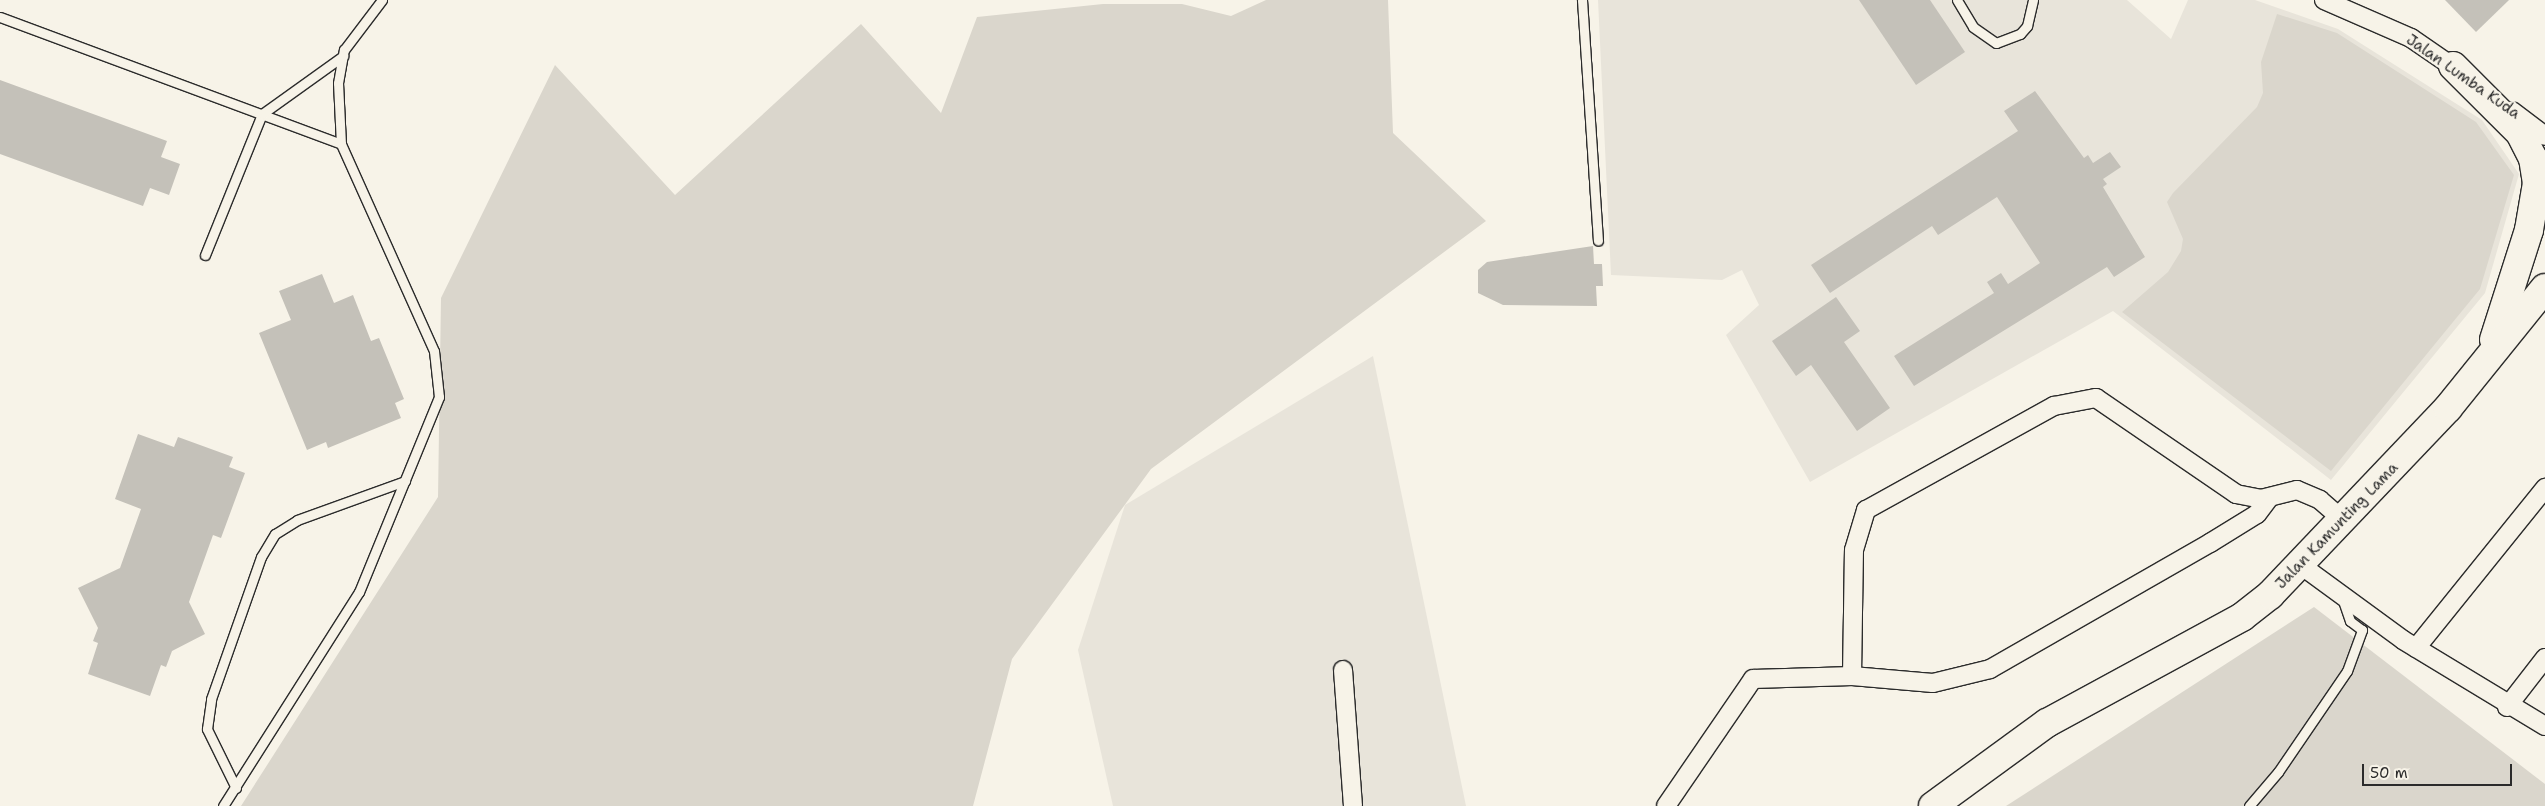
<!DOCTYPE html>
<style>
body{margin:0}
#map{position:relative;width:2545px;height:806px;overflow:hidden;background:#f7f3e8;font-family:"Shantell Sans",sans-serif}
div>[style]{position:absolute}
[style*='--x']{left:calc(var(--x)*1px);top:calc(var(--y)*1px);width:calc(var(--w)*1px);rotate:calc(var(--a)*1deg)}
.built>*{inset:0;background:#e8e4da}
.green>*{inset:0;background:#dad6cc}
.building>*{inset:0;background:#c4c1b9}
.roads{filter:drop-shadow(1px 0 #2b2b2b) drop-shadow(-1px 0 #2b2b2b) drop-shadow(0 1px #2b2b2b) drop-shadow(0 -1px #2b2b2b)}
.service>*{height:9px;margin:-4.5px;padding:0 4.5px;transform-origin:4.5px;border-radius:4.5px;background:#f7f3e8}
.minor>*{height:18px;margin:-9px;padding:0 9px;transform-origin:9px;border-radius:9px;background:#f7f3e8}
.primary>*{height:28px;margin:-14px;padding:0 14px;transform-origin:14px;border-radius:14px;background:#f7f3e8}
span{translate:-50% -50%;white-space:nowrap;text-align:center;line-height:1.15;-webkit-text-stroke:4.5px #f7f3e8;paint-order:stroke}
.street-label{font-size:15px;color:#2b2b2b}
.scale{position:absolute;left:2362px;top:764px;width:150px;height:22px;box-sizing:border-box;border:2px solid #2b2b2b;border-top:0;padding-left:6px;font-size:15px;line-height:18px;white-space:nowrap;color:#2b2b2b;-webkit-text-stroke:4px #f7f3e8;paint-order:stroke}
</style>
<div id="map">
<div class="built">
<div style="clip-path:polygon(1598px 0,2127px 0,2171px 39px,2188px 0,2255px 0,2338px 29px,2482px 120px,2519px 174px,2485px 293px,2331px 480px,2113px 311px,1810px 482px,1726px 335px,1759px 305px,1742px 270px,1722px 280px,1611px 275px)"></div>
<div style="clip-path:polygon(1373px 356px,1466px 806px,1113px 806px,1078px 650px,1125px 505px)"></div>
</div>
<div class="green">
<div style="clip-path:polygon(1266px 0,1388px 0,1393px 133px,1486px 221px,1151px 469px,1012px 659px,973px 806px,241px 806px,438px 497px,441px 298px,555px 65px,675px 195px,861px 24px,941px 113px,977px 17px,1103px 4px,1182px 4px,1231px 16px)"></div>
<div style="clip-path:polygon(2277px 14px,2337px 33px,2476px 122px,2514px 175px,2480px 289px,2331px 471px,2122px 312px,2168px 272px,2181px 251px,2183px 239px,2167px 202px,2173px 193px,2257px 107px,2263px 93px,2261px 62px)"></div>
<div style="clip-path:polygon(2314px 607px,2545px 784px,2545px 806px,2006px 806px)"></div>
</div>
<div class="building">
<div style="clip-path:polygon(1859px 0,1930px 0,1965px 52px,1916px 85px)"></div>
<div style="clip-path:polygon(2445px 0,2509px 0,2476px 32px)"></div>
<div style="clip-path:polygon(0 80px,167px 141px,161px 157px,180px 164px,169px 195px,150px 188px,143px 206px,0 154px)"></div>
<div style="clip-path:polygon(2035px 91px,2084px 158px,2088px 155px,2093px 163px,2110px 152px,2121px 167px,2103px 179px,2107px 184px,2103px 187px,2145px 257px,2114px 277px,2107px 267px,1914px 386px,1894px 356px,1994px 293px,1987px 282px,2001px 273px,2008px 284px,2040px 263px,1997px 197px,1938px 235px,1932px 226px,1830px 293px,1811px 265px,2018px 131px,2004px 111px)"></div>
<div style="clip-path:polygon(1593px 246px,1594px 264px,1602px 264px,1603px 286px,1596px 286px,1597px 306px,1503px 305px,1478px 293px,1478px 270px,1487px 262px)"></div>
<div style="clip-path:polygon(322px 274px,334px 303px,353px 295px,371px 341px,379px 338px,404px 399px,395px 403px,401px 418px,328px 448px,326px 442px,307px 450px,259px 333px,291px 320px,279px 291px)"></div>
<div style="clip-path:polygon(1836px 297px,1860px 331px,1844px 342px,1890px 408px,1857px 431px,1811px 365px,1796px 376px,1772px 341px)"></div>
<div style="clip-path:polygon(138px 434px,174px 447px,178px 437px,233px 457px,229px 467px,245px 473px,221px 538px,213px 535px,189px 602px,205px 634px,172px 651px,166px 667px,161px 665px,150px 696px,88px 674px,98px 643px,93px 641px,98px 628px,78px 588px,120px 568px,141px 509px,115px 499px)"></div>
</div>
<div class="roads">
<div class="service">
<div style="--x:1582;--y:0;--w:241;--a:86.2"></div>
<div style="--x:1957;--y:0;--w:31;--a:59"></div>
<div style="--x:1973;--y:27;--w:28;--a:35"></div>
<div style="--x:1996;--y:43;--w:26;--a:-21"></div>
<div style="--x:2020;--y:34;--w:11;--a:-49"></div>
<div style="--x:2027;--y:26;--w:27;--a:-77"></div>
<div style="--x:0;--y:17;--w:364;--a:20.4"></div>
<div style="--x:341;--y:144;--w:61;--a:-92.8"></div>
<div style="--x:338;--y:83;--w:34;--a:-80"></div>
<div style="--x:344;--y:50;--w:63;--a:-52.8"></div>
<div style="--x:205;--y:255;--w:152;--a:-68"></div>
<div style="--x:262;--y:114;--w:100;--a:-35.6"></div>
<div style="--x:236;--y:788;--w:66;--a:-116.2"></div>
<div style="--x:207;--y:729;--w:30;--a:-82"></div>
<div style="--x:211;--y:699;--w:151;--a:-70.6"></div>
<div style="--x:261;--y:557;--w:27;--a:-59"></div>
<div style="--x:275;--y:534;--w:26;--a:-32"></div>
<div style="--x:297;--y:520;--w:115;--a:-19.9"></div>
<div style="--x:223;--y:806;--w:254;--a:-57.6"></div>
<div style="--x:359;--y:592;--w:211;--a:-67.7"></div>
<div style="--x:439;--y:397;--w:46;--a:-96.2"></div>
<div style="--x:434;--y:351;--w:227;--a:-114.2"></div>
<div style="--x:2249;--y:806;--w:45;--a:-49.5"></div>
<div style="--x:2278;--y:772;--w:122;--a:-55.7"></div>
<div style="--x:2347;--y:671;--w:44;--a:-69.9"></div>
<div style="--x:2362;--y:630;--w:15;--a:-143"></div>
<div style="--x:2350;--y:621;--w:24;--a:-109"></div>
</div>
<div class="minor">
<div style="--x:2324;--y:0;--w:95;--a:23.6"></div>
<div style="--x:2411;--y:38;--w:62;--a:34.5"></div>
<div style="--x:2512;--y:111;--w:41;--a:37.1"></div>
<div style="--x:2302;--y:566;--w:125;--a:36.2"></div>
<div style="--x:2403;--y:640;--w:166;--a:31.2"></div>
<div style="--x:2416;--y:648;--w:206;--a:-51.1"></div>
<div style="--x:1343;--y:670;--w:136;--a:85.8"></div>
<div style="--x:1852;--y:676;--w:81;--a:4.9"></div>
<div style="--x:1933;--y:683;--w:59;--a:-13.8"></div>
<div style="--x:1990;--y:669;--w:254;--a:-29.8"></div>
<div style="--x:2210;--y:543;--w:55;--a:-31.7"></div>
<div style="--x:2257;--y:514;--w:21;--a:-53"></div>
<div style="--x:2507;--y:707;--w:62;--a:-52.2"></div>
<div style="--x:1666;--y:806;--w:154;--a:-55.6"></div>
<div style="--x:1753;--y:679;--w:99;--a:-1.7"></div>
<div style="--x:1852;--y:676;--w:126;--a:-89.1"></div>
<div style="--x:1854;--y:550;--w:42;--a:-73.3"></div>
<div style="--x:1866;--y:510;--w:215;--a:-29"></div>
<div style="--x:2054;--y:406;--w:43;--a:-10.8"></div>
<div style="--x:2096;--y:398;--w:170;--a:34.4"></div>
<div style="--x:2236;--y:494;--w:25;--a:11"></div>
<div style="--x:2261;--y:499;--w:37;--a:-14"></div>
<div style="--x:2297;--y:490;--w:25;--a:23"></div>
<div style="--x:2320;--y:500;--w:32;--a:41"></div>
</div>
<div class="primary">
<div style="--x:2453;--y:66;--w:95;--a:45"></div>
<div style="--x:2520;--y:133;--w:28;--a:63"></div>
<div style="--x:2533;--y:158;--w:25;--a:81"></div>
<div style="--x:2537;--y:183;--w:48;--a:99.7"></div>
<div style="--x:2529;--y:230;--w:115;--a:107.7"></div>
<div style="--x:1933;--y:806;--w:141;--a:-36.1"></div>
<div style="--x:2047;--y:723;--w:222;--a:-28.5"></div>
<div style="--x:2242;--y:617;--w:36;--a:-38"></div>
<div style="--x:2270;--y:595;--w:258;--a:-46.4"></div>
<div style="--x:2448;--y:408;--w:154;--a:-51.1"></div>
</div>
</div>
<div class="street-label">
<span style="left:2463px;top:77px;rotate:35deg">Jalan Lumba Kuda</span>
<span style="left:2337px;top:526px;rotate:-46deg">Jalan Kamunting Lama</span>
</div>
<div class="scale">50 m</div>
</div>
